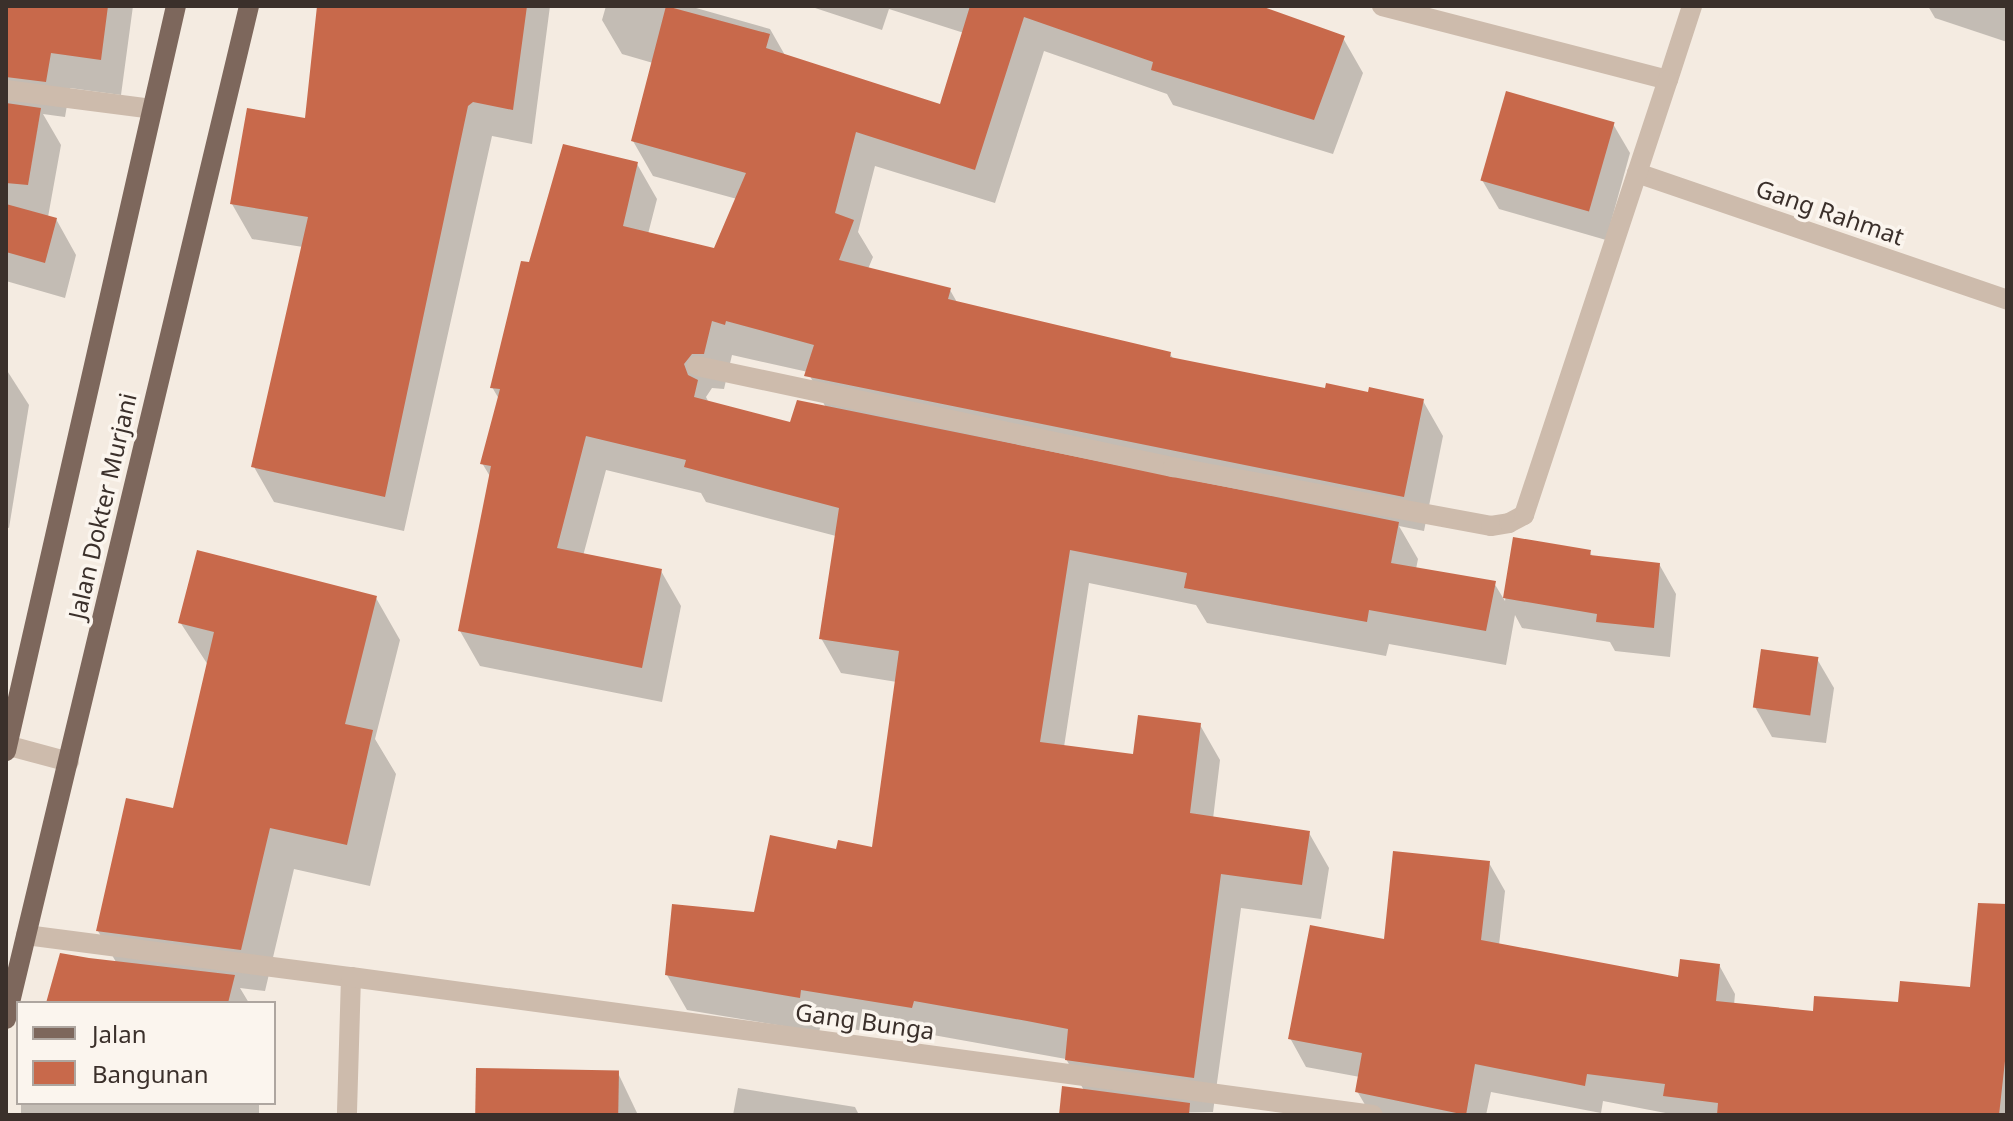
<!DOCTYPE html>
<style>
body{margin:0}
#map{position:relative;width:2013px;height:1121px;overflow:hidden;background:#f4ebe1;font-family:"Noto Sans",sans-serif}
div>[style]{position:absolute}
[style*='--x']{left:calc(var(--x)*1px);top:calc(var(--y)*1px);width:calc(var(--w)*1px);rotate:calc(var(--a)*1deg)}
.shadow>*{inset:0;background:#0003;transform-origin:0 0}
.building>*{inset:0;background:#c8694b;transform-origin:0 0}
.minor>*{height:20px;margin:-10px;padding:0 10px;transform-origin:10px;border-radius:10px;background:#cdbbac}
.major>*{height:20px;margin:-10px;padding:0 10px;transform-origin:10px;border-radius:10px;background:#7d675c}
span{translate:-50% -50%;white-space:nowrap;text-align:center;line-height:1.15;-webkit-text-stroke:7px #fbf5ee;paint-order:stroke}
.street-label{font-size:24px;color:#3b302b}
.frame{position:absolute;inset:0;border:8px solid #3b302b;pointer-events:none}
.legend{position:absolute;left:16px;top:1001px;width:260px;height:104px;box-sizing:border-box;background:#fbf5ee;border:2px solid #aea6a0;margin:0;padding:10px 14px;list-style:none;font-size:24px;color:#3b302b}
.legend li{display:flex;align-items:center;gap:16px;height:40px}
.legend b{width:40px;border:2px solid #aea6a0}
</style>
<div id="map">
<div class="shadow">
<div style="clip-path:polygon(6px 6px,133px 6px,121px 95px,70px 88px,65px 117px,43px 114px,61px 145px,48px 217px,56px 219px,76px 255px,65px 298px,6px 281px)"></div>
<div style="clip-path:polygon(319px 6px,550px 6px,532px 144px,492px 136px,404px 531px,274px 502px,254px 467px,303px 247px,252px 239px,232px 204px,307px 120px)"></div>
<div style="clip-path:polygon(evenodd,606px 6px,689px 6px,770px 29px,786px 57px,941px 106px,964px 33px,889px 9px,882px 30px,809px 6px,1243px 6px,1343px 38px,1363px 73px,1333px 154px,1173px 105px,1167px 94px,1044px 51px,995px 203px,875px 166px,858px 232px,873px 257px,868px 269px,950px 290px,958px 304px,1170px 354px,1174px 360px,1327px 390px,1423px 401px,1443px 436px,1424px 531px,1399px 526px,1418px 559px,1416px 569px,1494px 583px,1505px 601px,1515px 540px,1590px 552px,1593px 558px,1659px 564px,1676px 594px,1670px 657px,1615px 651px,1610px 642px,1522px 628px,1515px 615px,1506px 665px,1389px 644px,1386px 656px,1207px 623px,1196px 605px,1089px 583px,1064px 747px,1135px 757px,1200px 725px,1220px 760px,1213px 819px,1309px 833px,1329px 868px,1321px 919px,1241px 908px,1213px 1112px,1061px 1115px,1085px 1092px,1066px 1059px,933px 1035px,932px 1042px,821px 1024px,819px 1032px,687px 1010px,667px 975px,838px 851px,873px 849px,897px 682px,841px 673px,821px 638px,836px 536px,706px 502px,701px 493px,606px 470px,583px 556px,661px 571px,681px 606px,662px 702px,480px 666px,460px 631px,491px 478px,482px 463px,499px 399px,492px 387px,530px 265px,637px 164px,657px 199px,648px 234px,715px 251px,737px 199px,653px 176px,633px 141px,653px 63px,622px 54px,602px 20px,606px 6px,732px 355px,808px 372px,826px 408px,791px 425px,709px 403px,706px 397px,712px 388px,724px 389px,732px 355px)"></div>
<div style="clip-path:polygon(1928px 6px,2007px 6px,2007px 42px,1935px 18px)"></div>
<div style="clip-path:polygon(1613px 124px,1630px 153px,1606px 240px,1499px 209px,1482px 180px)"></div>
<div style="clip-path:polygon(6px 369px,29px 405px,9px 528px,6px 527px)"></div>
<div style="clip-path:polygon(376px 598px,400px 640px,375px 739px,396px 774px,370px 886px,294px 869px,265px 991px,240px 988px,249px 1003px,59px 1003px,116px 962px,98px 931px,174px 811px,208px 665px,180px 622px)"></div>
<div style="clip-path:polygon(1817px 659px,1834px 688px,1826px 743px,1772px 737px,1755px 707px)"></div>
<div style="clip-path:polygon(1489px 863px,1505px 891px,1499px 945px,1680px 979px,1719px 965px,1735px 994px,1734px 1005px,1815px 1013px,1900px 1004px,2007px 980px,2007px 1115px,1676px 1115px,1603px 1101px,1601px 1113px,1491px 1092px,1486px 1115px,1371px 1115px,1357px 1091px,1360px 1077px,1306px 1067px,1290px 1038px,1385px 942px)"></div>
<div style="clip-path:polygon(618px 1073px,638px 1115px,477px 1115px)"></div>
<div style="clip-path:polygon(738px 1088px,855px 1107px,859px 1115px,733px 1115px)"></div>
<div style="left:21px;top:1103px;width:238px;height:13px"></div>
</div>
<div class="building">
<div style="clip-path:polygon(6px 6px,108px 6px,101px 60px,51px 53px,46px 82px,6px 77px)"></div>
<div style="clip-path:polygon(317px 6px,527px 6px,513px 110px,473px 102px,468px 106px,385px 497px,251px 467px,308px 217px,230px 204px,247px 108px,305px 118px)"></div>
<div style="clip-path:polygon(666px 6px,770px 34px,766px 48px,940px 104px,970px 6px,1261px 6px,1345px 36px,1314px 120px,1151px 70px,1153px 62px,1024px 17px,975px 170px,856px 132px,835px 213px,854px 220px,839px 260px,951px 288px,948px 299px,1171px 352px,1170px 357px,1325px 388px,1326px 383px,1368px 392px,1369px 387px,1424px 399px,1404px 497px,804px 376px,814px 345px,726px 321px,725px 325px,712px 321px,704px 354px,692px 354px,684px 364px,688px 375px,698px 380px,694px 397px,790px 422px,797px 400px,1399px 522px,1391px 563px,1496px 581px,1486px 631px,1369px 610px,1367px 622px,1184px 588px,1187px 573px,1070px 550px,1040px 742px,1133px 754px,1138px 715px,1201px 723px,1190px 813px,1310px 831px,1302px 885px,1221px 874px,1194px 1078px,1065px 1060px,1068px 1029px,1027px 1021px,914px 1001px,912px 1008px,801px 990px,800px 998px,665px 975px,672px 904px,754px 912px,770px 835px,836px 849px,838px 840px,872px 847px,899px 651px,819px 639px,839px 508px,684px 467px,686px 460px,586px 436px,557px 548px,662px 569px,642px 668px,458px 631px,491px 466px,480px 464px,500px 389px,490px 388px,521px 261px,529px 262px,563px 144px,638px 162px,623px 226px,714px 248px,746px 173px,631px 141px)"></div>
<div style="left:1506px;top:91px;width:113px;height:93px;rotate:16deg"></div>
<div style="clip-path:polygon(6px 103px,41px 108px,28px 185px,6px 183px)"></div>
<div style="clip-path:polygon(6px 204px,57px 218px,45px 263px,6px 252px)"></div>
<div style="clip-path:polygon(1513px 537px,1591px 550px,1590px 555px,1660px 563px,1654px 628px,1596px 622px,1597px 614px,1503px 598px)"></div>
<div style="clip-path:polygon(197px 550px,377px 596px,345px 724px,373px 730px,347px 845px,270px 828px,241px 950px,96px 931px,126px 798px,173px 808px,214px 632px,178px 623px)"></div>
<div style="left:1761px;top:649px;width:58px;height:59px;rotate:8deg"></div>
<div style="clip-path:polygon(1393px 851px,1490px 861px,1481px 940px,1678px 977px,1680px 959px,1720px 964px,1716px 1001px,1813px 1011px,1814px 996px,1898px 1002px,1900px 981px,1970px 987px,1978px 903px,2007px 904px,2007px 1043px,1999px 1115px,1717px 1115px,1718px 1103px,1663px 1096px,1665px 1084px,1587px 1074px,1585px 1086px,1475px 1064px,1466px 1115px,1355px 1092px,1362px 1053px,1288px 1039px,1310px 925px,1384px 939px)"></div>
<div style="clip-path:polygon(60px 953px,89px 958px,235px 975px,228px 1003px,46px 1003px)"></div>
<div style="left:476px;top:1068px;width:143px;height:47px;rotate:1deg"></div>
<div style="clip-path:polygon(1062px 1086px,1190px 1103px,1189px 1115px,1059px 1115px)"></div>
</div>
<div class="minor">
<div style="--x:1382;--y:6;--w:295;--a:14.5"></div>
<div style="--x:1668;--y:80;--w:78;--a:-72"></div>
<div style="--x:6;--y:90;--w:147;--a:7.4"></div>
<div style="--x:1637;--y:173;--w:391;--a:18.9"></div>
<div style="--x:697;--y:366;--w:487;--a:12"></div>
<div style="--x:1173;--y:467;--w:323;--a:10.5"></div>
<div style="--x:1491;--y:526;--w:18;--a:-9"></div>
<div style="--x:1509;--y:523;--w:17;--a:-28"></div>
<div style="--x:1524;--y:515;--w:458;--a:-71.7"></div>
<div style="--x:6;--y:745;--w:65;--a:15.1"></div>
<div style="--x:26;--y:935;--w:328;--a:7.4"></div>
<div style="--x:351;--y:977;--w:138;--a:91.7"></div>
<div style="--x:351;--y:977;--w:1031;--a:7.69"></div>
</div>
<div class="major">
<div style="--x:6;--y:751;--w:764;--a:-77.15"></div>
<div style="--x:6;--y:1019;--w:1042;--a:-76.51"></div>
</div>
<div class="street-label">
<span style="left:1830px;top:212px;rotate:19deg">Gang Rahmat</span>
<span style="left:102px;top:506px;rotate:-77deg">Jalan Dokter Murjani</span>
<span style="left:865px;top:1021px;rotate:8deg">Gang Bunga</span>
</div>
<div class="frame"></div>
<ul class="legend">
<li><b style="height:10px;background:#7d675c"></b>Jalan</li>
<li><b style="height:22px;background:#c8694b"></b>Bangunan</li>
</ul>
</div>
